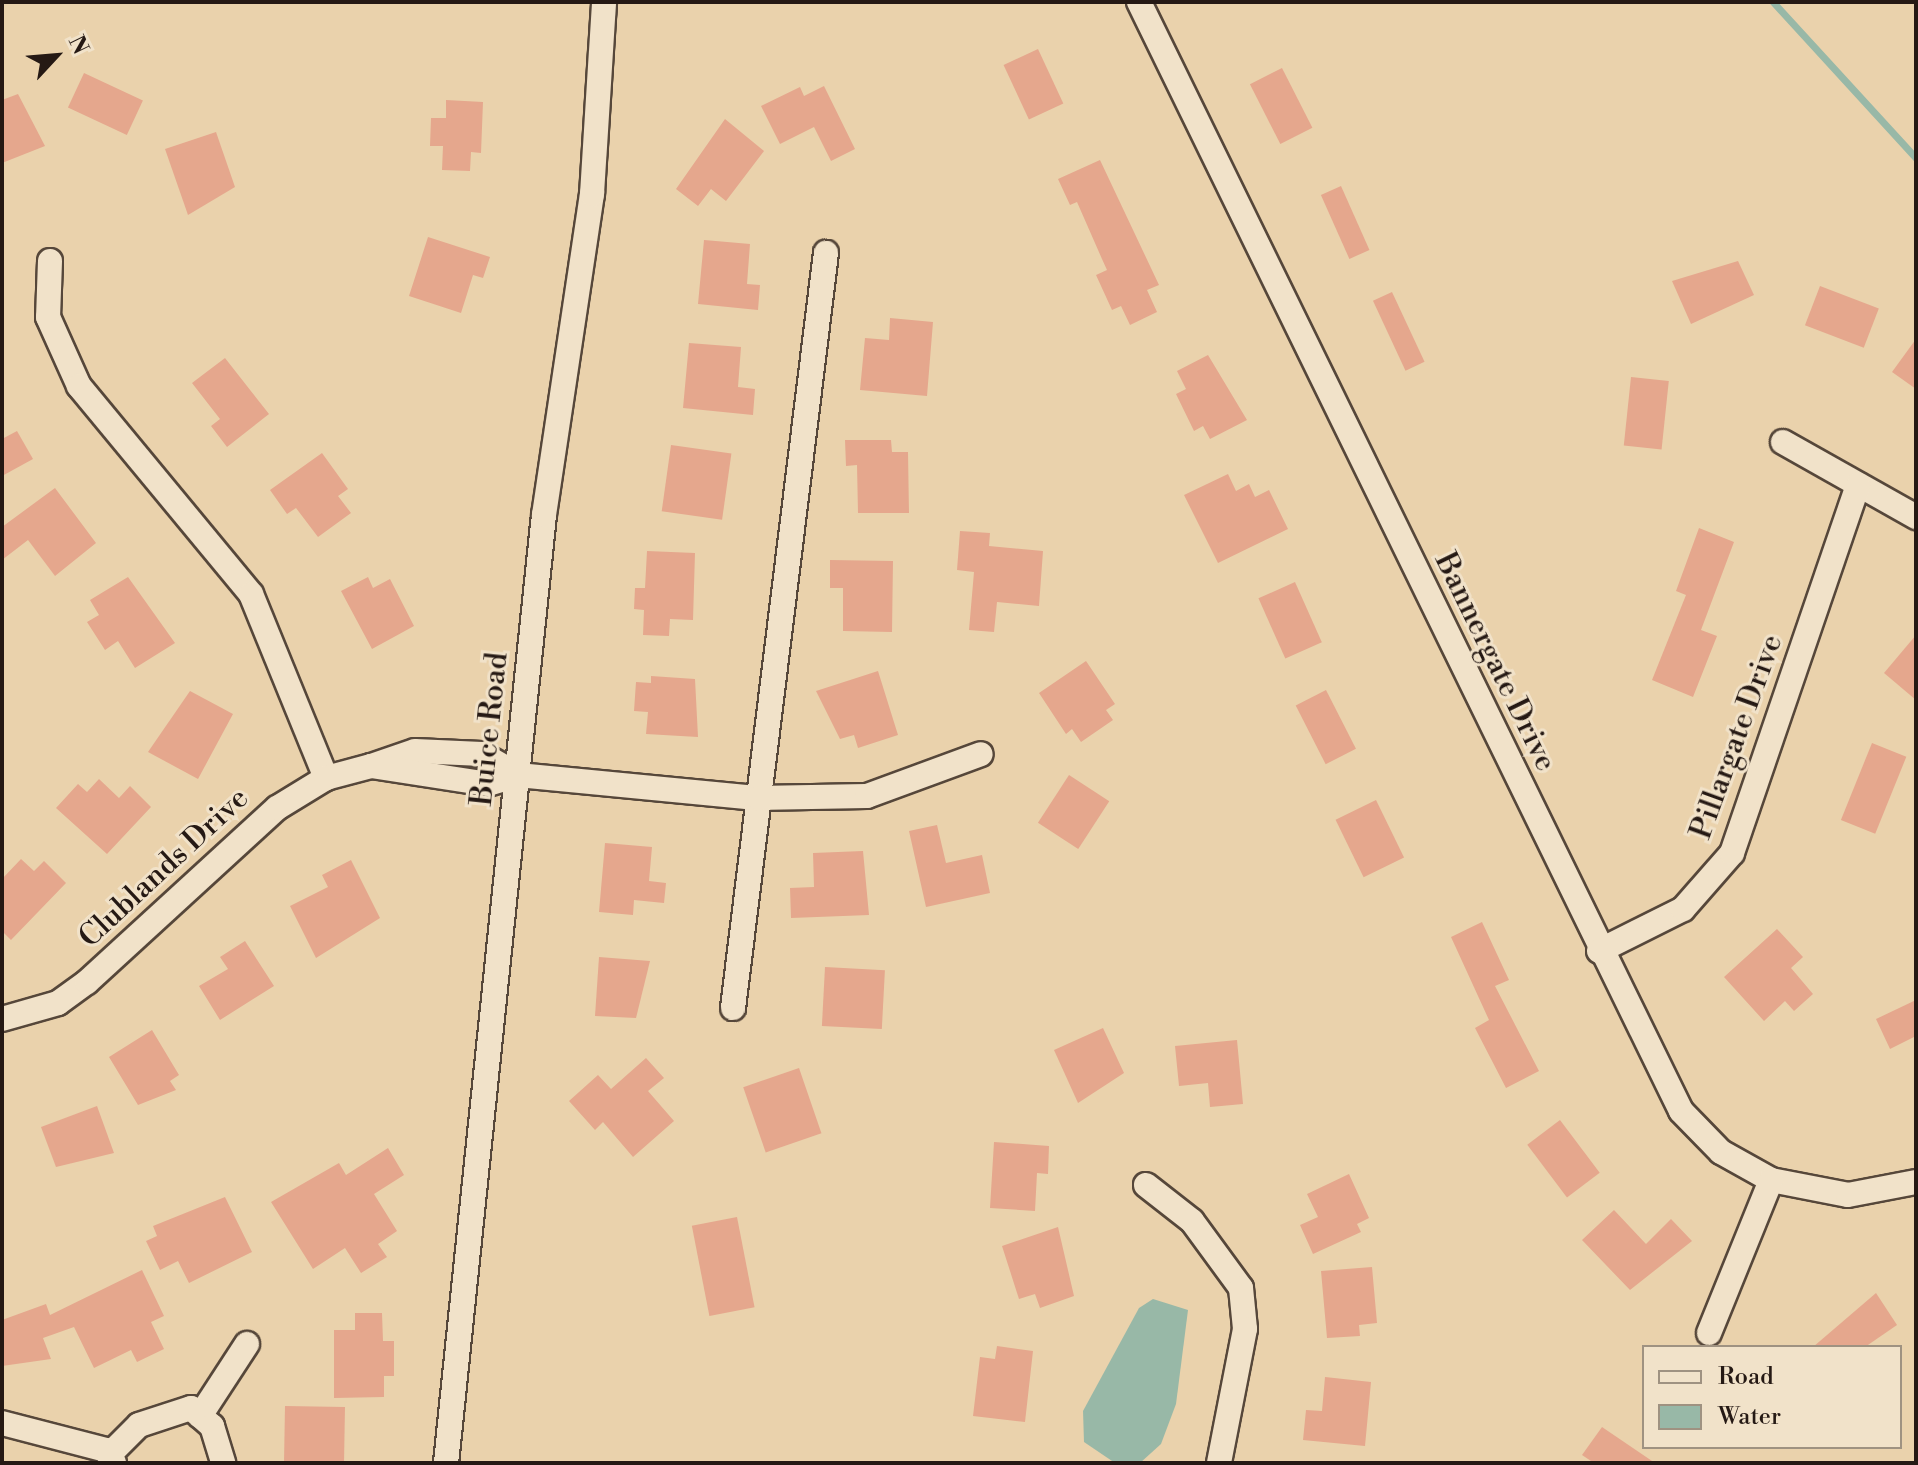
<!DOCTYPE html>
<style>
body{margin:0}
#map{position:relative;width:1918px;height:1465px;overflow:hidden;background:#ead2ac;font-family:"Libre Bodoni",serif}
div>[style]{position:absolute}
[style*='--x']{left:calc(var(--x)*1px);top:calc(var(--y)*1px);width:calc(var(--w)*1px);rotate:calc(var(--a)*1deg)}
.water>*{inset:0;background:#98b8a7}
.stream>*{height:7px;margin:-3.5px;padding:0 3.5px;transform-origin:3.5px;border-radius:3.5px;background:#98b8a7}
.building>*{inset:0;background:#e5a78d;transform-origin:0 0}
.roads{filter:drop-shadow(2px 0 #56473a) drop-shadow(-2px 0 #56473a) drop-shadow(0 2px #56473a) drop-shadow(0 -2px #56473a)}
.minor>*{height:24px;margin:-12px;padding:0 12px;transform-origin:12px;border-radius:12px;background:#f1e2c9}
span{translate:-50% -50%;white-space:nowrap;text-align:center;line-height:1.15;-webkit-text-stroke:6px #f1e2c9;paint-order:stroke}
.street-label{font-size:30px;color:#251914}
.frame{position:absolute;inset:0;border:4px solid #251914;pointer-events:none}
.legend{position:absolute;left:1642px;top:1345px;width:260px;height:104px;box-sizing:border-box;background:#f1e2c9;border:2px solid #9f9281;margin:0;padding:10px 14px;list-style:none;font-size:24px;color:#251914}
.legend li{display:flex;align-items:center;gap:16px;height:40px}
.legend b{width:40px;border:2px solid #9f9281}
.north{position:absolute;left:16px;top:16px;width:80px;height:80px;-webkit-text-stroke:6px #f1e2c9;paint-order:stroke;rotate:64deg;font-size:22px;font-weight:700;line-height:32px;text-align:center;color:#251914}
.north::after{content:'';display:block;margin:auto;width:28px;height:36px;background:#251914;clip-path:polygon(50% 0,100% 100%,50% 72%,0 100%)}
</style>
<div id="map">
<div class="water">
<div style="clip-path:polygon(1153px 1299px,1188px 1310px,1176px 1404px,1161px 1444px,1140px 1463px,1115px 1463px,1084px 1442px,1083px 1411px,1139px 1308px)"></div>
</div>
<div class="stream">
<div style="--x:1773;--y:2;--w:212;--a:47.5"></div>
</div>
<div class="building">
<div style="left:1038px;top:49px;width:60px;height:38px;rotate:65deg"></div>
<div style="left:1282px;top:68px;width:67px;height:36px;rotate:63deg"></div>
<div style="left:84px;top:73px;width:65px;height:38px;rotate:25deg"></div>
<div style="clip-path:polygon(824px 86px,855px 149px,831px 161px,814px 127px,780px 144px,761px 106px,800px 87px,804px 96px)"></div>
<div style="clip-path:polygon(18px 94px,45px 146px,2px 163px,2px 100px)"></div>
<div style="clip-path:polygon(446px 100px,483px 102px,481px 153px,471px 152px,470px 171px,442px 170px,443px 146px,430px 146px,431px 118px,446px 118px)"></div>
<div style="clip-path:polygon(725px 119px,764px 151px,726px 201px,711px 189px,698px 206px,676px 189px)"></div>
<div style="clip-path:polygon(216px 132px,235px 187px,188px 215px,165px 149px)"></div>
<div style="clip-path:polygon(1100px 160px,1159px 285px,1147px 290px,1157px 312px,1130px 325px,1121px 306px,1112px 310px,1096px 275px,1107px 270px,1102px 259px,1077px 202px,1070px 205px,1058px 179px)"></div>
<div style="left:1341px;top:186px;width:70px;height:22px;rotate:66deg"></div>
<div style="clip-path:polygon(428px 237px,490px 257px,483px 278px,473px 275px,461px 313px,409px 296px)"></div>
<div style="clip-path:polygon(704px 240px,750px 244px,747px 284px,760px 285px,758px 310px,698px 304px)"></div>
<div style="clip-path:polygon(1738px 261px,1754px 295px,1691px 324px,1672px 281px)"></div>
<div style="left:1820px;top:286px;width:63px;height:42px;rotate:21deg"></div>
<div style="left:1392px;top:292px;width:77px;height:21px;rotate:65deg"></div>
<div style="clip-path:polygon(890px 318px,933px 322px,927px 396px,860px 390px,865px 338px,889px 340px)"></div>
<div style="clip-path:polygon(1916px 339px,1916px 389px,1892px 372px)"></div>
<div style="clip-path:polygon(689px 343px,741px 347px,738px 387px,755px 389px,753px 415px,683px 408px)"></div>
<div style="clip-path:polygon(1208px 355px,1247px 420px,1210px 439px,1203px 426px,1194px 431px,1176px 394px,1186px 389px,1177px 371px)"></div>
<div style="clip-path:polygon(225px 358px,269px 414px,227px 447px,211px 426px,220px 419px,192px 383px)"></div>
<div style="left:1631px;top:377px;width:38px;height:69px;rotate:6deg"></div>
<div style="clip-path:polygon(17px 431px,33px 459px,2px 476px,2px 439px)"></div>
<div style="clip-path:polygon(845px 440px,891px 440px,892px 452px,908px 452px,909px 513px,858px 513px,857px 465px,846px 466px)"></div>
<div style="left:671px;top:445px;width:61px;height:67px;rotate:8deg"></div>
<div style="clip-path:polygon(322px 453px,348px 489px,338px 496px,351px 513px,318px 537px,296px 508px,287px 514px,270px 490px)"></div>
<div style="clip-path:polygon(1228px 474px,1236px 491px,1249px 484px,1255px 497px,1269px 490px,1288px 529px,1218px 563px,1184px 495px)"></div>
<div style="clip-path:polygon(55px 488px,96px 543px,55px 576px,28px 540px,2px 560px,2px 527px)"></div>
<div style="clip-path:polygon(1699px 528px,1734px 542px,1701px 630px,1717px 636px,1693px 697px,1652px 680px,1686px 595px,1676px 591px)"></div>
<div style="clip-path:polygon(960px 531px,990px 533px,989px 546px,1043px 551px,1039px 606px,997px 602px,994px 632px,969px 630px,974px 572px,957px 570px)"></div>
<div style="clip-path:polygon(647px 551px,695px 553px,693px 620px,670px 619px,669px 636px,643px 635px,644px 610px,634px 609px,635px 588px,645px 588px)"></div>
<div style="clip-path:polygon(830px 560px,893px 561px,892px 632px,843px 631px,843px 588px,830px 588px)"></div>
<div style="clip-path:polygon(128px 577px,175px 643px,135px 668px,118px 641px,105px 650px,87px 622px,99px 615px,90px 600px)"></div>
<div style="clip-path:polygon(368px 577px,373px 588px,390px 579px,414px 626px,372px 649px,341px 591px)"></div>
<div style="left:1295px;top:582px;width:66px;height:40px;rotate:66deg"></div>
<div style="clip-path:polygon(1916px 635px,1916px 700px,1884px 673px)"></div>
<div style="clip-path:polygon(1086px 661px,1115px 704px,1106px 710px,1113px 720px,1081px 742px,1072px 729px,1066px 734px,1039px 693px)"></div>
<div style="clip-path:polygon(878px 671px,898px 735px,858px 748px,854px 735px,840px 739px,816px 691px)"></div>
<div style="clip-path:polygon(651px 676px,695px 679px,698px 737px,646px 734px,648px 712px,634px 711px,636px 682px,651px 683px)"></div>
<div style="left:1326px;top:690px;width:66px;height:34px;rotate:63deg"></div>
<div style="clip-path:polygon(190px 691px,233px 714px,198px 779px,148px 752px)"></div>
<div style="left:1872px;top:743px;width:37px;height:83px;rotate:22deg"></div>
<div style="left:1069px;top:775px;width:48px;height:57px;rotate:33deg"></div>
<div style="clip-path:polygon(99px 779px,119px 798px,130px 786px,151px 807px,107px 854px,56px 808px,78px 784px,87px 792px)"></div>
<div style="left:1376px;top:800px;width:64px;height:45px;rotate:64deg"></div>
<div style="clip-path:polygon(937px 825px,946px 863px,982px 855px,990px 893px,926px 907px,909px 831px)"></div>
<div style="clip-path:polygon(605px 843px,652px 847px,649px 881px,666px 883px,664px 903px,634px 900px,633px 915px,599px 912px)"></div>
<div style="clip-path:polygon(863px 851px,869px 915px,791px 918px,790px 888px,814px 887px,813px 853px)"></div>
<div style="clip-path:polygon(21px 859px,34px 871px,44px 861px,66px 883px,11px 940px,2px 931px,2px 879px)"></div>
<div style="clip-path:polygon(351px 860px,380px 918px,316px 958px,290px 906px,328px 887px,322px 875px)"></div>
<div style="clip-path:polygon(1482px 922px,1509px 980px,1495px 986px,1539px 1071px,1506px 1088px,1475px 1028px,1489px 1020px,1451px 937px)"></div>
<div style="clip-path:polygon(1777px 929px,1803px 957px,1791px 968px,1813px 994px,1794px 1011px,1785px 1001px,1764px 1021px,1724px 977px)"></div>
<div style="clip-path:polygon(245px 941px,274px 986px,220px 1020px,199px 986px,228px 969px,220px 957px)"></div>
<div style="clip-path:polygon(599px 957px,650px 961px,636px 1018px,595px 1016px)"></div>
<div style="left:825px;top:967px;width:60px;height:59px;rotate:3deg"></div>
<div style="clip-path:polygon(1916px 1000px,1916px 1036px,1890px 1049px,1876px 1019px)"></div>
<div style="clip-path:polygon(1103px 1028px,1124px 1073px,1078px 1103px,1054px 1050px)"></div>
<div style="clip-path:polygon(152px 1030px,179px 1075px,170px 1081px,176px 1090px,138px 1105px,109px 1057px)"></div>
<div style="clip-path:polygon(1237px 1040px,1243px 1104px,1210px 1107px,1208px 1083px,1179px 1086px,1175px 1046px)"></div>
<div style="clip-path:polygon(646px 1058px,664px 1078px,648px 1091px,674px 1121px,633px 1157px,603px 1122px,595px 1130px,569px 1101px,598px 1075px,611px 1089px)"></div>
<div style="left:799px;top:1068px;width:69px;height:59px;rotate:71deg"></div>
<div style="clip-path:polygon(97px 1106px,114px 1153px,56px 1167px,41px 1127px)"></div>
<div style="left:1560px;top:1120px;width:66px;height:41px;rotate:53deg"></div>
<div style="clip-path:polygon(994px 1142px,1049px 1146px,1048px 1174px,1037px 1173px,1035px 1211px,990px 1208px)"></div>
<div style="clip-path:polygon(388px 1148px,404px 1175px,374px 1194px,397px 1231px,378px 1244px,387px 1257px,361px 1273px,345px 1248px,313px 1269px,271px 1202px,339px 1163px,346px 1175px)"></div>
<div style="clip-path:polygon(1349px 1174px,1369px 1218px,1357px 1224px,1361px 1232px,1313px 1254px,1300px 1225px,1318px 1217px,1307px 1194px)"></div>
<div style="clip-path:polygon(225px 1197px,252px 1252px,189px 1283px,178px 1261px,160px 1270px,146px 1241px,157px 1236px,153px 1226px)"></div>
<div style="clip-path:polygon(1614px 1210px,1646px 1244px,1671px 1219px,1692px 1241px,1630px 1290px,1582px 1240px)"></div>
<div style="left:737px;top:1217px;width:92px;height:46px;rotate:79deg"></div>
<div style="clip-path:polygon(1058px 1227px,1074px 1296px,1040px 1308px,1035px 1294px,1019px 1299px,1002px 1246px)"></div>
<div style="clip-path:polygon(1372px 1267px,1377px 1323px,1359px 1325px,1360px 1336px,1327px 1338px,1321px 1271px)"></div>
<div style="clip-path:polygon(142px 1270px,164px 1316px,151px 1322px,164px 1349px,137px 1362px,131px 1350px,94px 1368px,74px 1327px,43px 1338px,51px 1359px,2px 1366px,2px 1320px,46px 1304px,50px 1315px)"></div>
<div style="clip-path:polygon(1876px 1293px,1897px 1325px,1865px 1347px,1813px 1347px)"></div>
<div style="clip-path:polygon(355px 1313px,382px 1313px,383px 1341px,394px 1341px,394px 1376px,384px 1376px,384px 1397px,334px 1398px,334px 1330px,355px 1330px)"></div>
<div style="clip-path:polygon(997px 1346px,1033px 1351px,1025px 1422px,973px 1416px,980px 1357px,995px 1359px)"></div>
<div style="clip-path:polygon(1325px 1377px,1371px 1382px,1365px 1446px,1303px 1440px,1306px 1410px,1322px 1411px)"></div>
<div style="left:285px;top:1406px;width:60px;height:58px;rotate:1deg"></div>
<div style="clip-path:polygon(1602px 1427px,1655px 1463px,1594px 1463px,1582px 1455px)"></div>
</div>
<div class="roads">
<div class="minor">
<div style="--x:1139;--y:2;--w:1234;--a:63.95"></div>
<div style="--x:1681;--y:1111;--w:57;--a:45.7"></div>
<div style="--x:1721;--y:1152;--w:57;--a:29.2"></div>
<div style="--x:1771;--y:1180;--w:78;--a:11"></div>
<div style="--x:1848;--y:1195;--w:69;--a:-10.8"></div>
<div style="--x:50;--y:261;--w:56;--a:92"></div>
<div style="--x:48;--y:317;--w:76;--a:65.8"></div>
<div style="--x:79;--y:386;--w:270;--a:50.4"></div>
<div style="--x:251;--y:594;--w:199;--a:67.8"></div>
<div style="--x:1783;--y:442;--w:153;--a:29.4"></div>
<div style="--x:371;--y:766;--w:46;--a:-18.8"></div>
<div style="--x:415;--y:751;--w:67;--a:2.6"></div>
<div style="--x:482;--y:754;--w:42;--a:30.3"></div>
<div style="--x:1599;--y:951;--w:94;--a:-26.6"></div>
<div style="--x:1683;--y:909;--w:74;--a:-48.8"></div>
<div style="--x:1732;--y:853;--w:389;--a:-71.1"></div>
<div style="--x:733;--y:1008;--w:761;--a:-82.98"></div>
<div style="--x:2;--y:1019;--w:58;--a:-15.9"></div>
<div style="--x:58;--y:1003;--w:36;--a:-36"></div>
<div style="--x:87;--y:982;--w:258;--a:-42.5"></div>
<div style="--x:277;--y:808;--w:57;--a:-31.5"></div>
<div style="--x:326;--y:778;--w:47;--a:-14.9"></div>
<div style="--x:371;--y:766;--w:118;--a:8.7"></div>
<div style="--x:488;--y:784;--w:31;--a:-17"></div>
<div style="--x:518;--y:775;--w:242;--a:5.5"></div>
<div style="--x:759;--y:798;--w:108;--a:-1.1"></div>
<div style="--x:867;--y:796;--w:121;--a:-20.2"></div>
<div style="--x:1146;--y:1185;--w:58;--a:38"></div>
<div style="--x:1192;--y:1221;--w:83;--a:53.8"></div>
<div style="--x:1241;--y:1288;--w:41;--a:84.4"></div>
<div style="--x:1245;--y:1329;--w:136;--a:101"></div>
<div style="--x:1709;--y:1333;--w:165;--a:-67.9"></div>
<div style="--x:200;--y:1416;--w:86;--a:-56.9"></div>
<div style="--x:2;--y:1423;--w:107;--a:14.6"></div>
<div style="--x:106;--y:1450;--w:15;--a:58"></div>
<div style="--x:109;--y:1455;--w:42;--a:-45"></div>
<div style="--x:139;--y:1425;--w:55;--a:-18.1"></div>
<div style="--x:191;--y:1408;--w:28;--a:41"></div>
<div style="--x:212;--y:1426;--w:39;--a:73"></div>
<div style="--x:446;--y:1463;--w:953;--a:-84.1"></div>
<div style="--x:544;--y:515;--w:325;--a:-81.5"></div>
<div style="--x:592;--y:194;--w:192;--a:-86.4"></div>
</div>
</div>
<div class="street-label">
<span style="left:1495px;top:662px;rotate:64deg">Bannergate Drive</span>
<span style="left:490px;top:729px;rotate:-84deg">Buice Road</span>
<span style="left:1737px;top:737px;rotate:-70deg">Pillargate Drive</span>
<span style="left:164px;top:868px;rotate:-43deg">Clublands Drive</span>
</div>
<div class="frame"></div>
<ul class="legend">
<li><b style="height:10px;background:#f1e2c9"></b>Road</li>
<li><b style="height:22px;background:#98b8a7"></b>Water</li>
</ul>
<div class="north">N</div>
</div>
